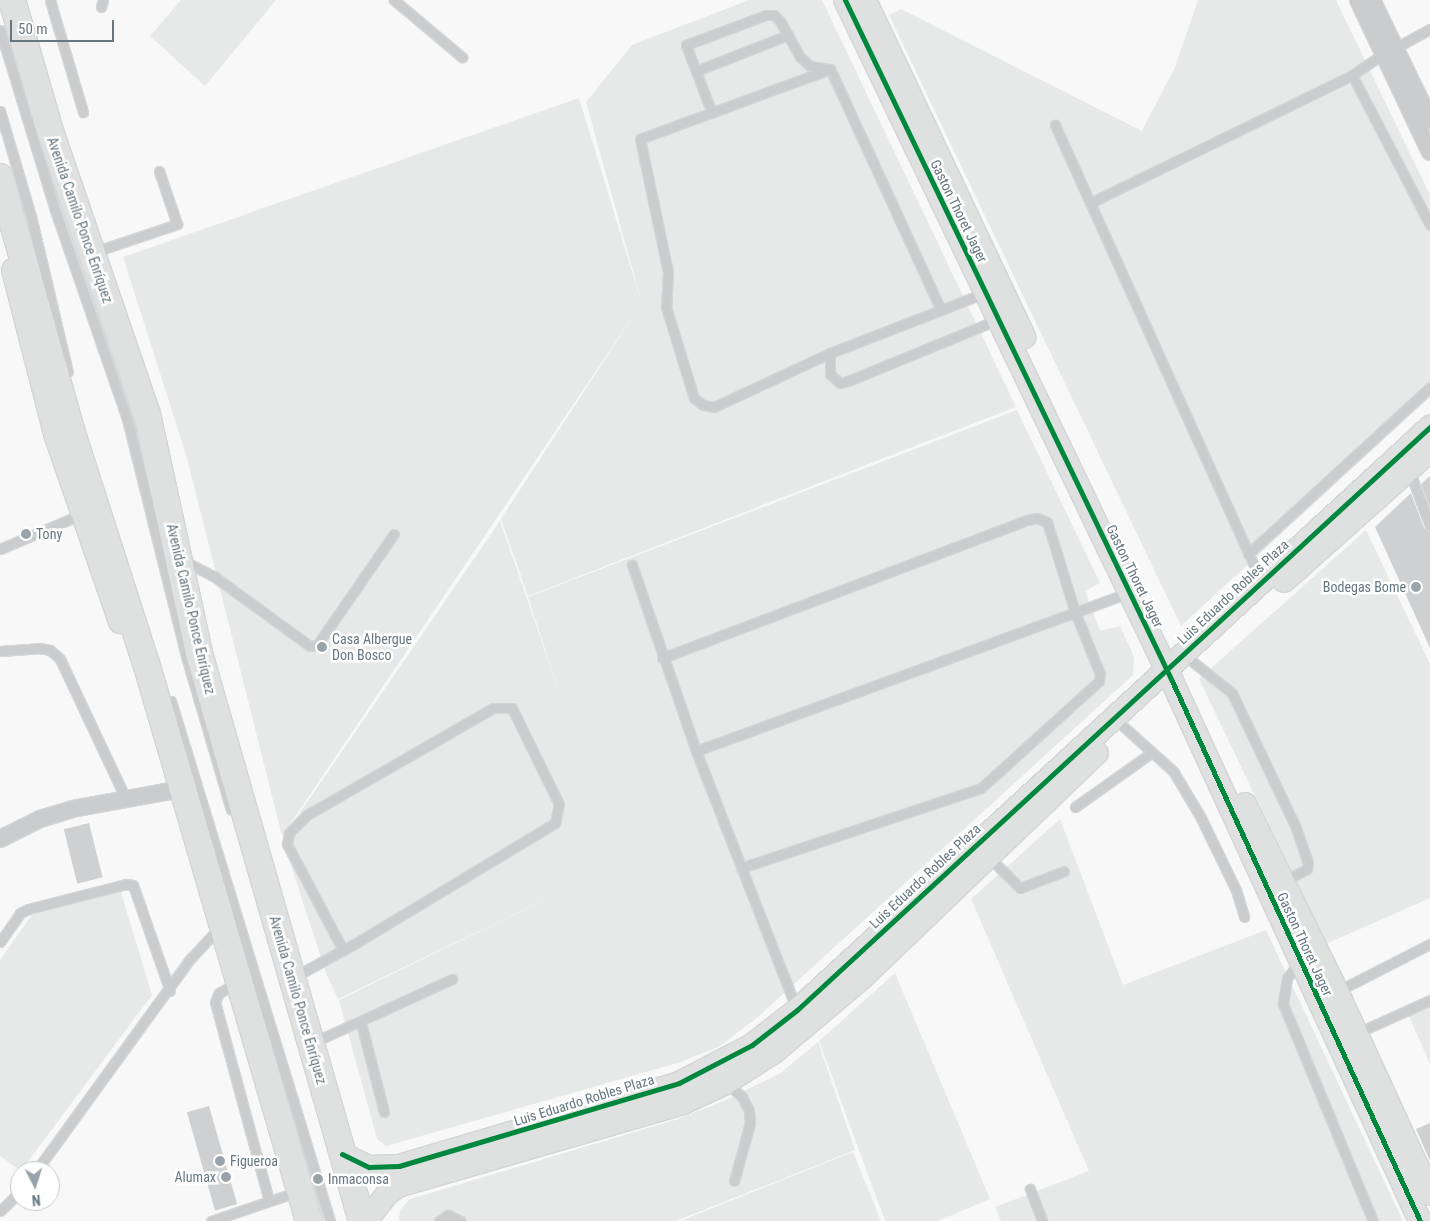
<!DOCTYPE html>
<meta charset="utf-8">
<style>
body{margin:0}
#map{position:relative;width:1430px;height:1221px;overflow:hidden;background:#f8f8f8;font-family:"Roboto Condensed",sans-serif}
div>[style]{position:absolute}
[style*='--x']{left:calc(var(--x)*1px);top:calc(var(--y)*1px);width:calc(var(--w)*1px);rotate:calc(var(--a)*1deg)}
.built>*{inset:0;background:#e7e9e8}
.building>*{inset:0;background:#cfd0d1;transform-origin:0 0}
.roads{filter:drop-shadow(1px 0 #d4d5d6) drop-shadow(-1px 0 #d4d5d6) drop-shadow(0 1px #d4d5d6) drop-shadow(0 -1px #d4d5d6)}
.lane>*{height:9px;margin:-4.5px;padding:0 4.5px;transform-origin:4.5px;border-radius:4.5px;background:#cbcccd}
.street>*{height:16px;margin:-8px;padding:0 8px;transform-origin:8px;border-radius:8px;background:#cbcccd}
.secondary>*{height:22px;margin:-11px;padding:0 11px;transform-origin:11px;border-radius:11px;background:#dfe0e0}
.primary>*{height:26px;margin:-13px;padding:0 13px;transform-origin:13px;border-radius:13px;background:#dfe0e0}
.cycleway>*{height:5px;margin:-2.5px;padding:0 2.5px;transform-origin:2.5px;border-radius:2.5px;background:#00873e}
.dots>*{width:14px;height:14px;translate:-50% -50%;box-sizing:border-box;border:2px solid #fff;border-radius:50%}
span{translate:-50% -50%;white-space:nowrap;text-align:center;line-height:1.15;-webkit-text-stroke:5px #fff;paint-order:stroke}
.street-label{font-size:14px;color:#667780}
.poi-label{font-size:14px;color:#667780}
.left{translate:0 -50%;text-align:left}
.right{translate:-100% -50%;text-align:right}
.north{position:absolute;left:10px;top:1161px;width:50px;height:50px;box-sizing:border-box;background:#fff;border:1px solid #c2c9cc;border-radius:50%;rotate:175deg;font-size:14px;font-weight:700;line-height:20px;text-align:center;color:#667780}
.north::after{content:'';display:block;margin:auto;width:18px;height:22px;background:#99a4aa;clip-path:polygon(50% 0,100% 100%,50% 72%,0 100%)}
.scale{position:absolute;left:10px;top:20px;width:104px;height:22px;box-sizing:border-box;border:2px solid #667780;border-top:0;padding-left:6px;font-size:15px;line-height:18px;white-space:nowrap;color:#667780;-webkit-text-stroke:4px #fff;paint-order:stroke}
</style>
<div id="map">
<div class="built">
<div style="clip-path:polygon(181px 0,276px 0,205px 86px,150px 36px)"></div>
<div style="clip-path:polygon(749px 0,822px 0,1016px 407px,528px 596px,501px 519px,637px 310px,282px 836px,187px 458px,123px 257px,579px 98px,642px 304px,586px 102px,632px 45px)"></div>
<div style="clip-path:polygon(1198px 0,1336px 0,1430px 195px,1430px 397px,1181px 626px,889px 15px,901px 9px,1142px 131px,1175px 67px)"></div>
<div style="clip-path:polygon(1017px 410px,1100px 583px,1085px 591px,1100px 631px,1120px 626px,1134px 657px,1133px 675px,758px 1017px,720px 1046px,681px 1062px,386px 1146px,377px 1139px,339px 1000px,556px 894px,338px 999px,326px 973px,285px 847px,286px 833px,500px 521px,562px 700px,528px 597px)"></div>
<div style="clip-path:polygon(1366px 530px,1430px 664px,1430px 898px,1326px 944px,1199px 679px)"></div>
<div style="clip-path:polygon(1060px 819px,1123px 985px,1266px 930px,1403px 1221px,1001px 1221px,995px 1207px,1089px 1171px,971px 899px)"></div>
<div style="clip-path:polygon(119px 886px,152px 995px,21px 1171px,0 1156px,0 960px,34px 912px)"></div>
<div style="clip-path:polygon(895px 973px,990px 1199px,938px 1221px,885px 1221px,819px 1041px)"></div>
<div style="clip-path:polygon(1430px 1004px,1430px 1064px,1408px 1014px)"></div>
<div style="clip-path:polygon(818px 1042px,855px 1150px,676px 1221px,399px 1221px,400px 1210px,410px 1199px,678px 1119px,719px 1103px,779px 1074px)"></div>
<div style="clip-path:polygon(853px 1152px,881px 1221px,680px 1221px)"></div>
</div>
<div class="building">
<div style="clip-path:polygon(1430px 476px,1430px 508px,1421px 484px)"></div>
<div style="clip-path:polygon(1411px 493px,1424px 528px,1430px 532px,1430px 648px,1375px 527px)"></div>
<div style="left:89px;top:823px;width:56px;height:26px;rotate:76deg"></div>
<div style="left:209px;top:1106px;width:102px;height:23px;rotate:74deg"></div>
<div style="clip-path:polygon(1430px 1123px,1430px 1161px,1416px 1129px)"></div>
</div>
<div class="roads">
<div class="lane">
<div style="--x:50;--y:0;--w:117;--a:73.6"></div>
<div style="--x:394;--y:0;--w:89;--a:40"></div>
<div style="--x:101;--y:7;--w:7;--a:-74"></div>
<div style="--x:0;--y:30;--w:185;--a:73"></div>
<div style="--x:54;--y:207;--w:224;--a:71"></div>
<div style="--x:127;--y:419;--w:244;--a:76"></div>
<div style="--x:186;--y:656;--w:160;--a:73.7"></div>
<div style="--x:1393;--y:49;--w:42;--a:-28.4"></div>
<div style="--x:696;--y:71;--w:99;--a:-21.4"></div>
<div style="--x:1352;--y:75;--w:36;--a:-34"></div>
<div style="--x:0;--y:111;--w:109;--a:73.6"></div>
<div style="--x:31;--y:216;--w:160;--a:76.7"></div>
<div style="--x:712;--y:113;--w:73;--a:-110.9"></div>
<div style="--x:686;--y:45;--w:85;--a:-20.6"></div>
<div style="--x:766;--y:15;--w:8;--a:0"></div>
<div style="--x:774;--y:15;--w:8;--a:45"></div>
<div style="--x:780;--y:21;--w:41;--a:60.9"></div>
<div style="--x:800;--y:57;--w:13;--a:42"></div>
<div style="--x:810;--y:66;--w:20;--a:9"></div>
<div style="--x:1055;--y:125;--w:500;--a:65.69"></div>
<div style="--x:1090;--y:203;--w:292;--a:-26"></div>
<div style="--x:1352;--y:75;--w:169;--a:62.5"></div>
<div style="--x:94;--y:252;--w:88;--a:-18.6"></div>
<div style="--x:177;--y:224;--w:56;--a:-108.8"></div>
<div style="--x:941;--y:310;--w:265;--a:-114.7"></div>
<div style="--x:830;--y:69;--w:202;--a:159.8"></div>
<div style="--x:640;--y:139;--w:136;--a:78.1"></div>
<div style="--x:668;--y:272;--w:35;--a:93"></div>
<div style="--x:666;--y:307;--w:95;--a:72.9"></div>
<div style="--x:694;--y:398;--w:11;--a:38"></div>
<div style="--x:703;--y:405;--w:11;--a:10"></div>
<div style="--x:714;--y:407;--w:128;--a:-25"></div>
<div style="--x:830;--y:353;--w:119;--a:-21.2"></div>
<div style="--x:941;--y:310;--w:46;--a:-21.6"></div>
<div style="--x:830;--y:353;--w:21;--a:90"></div>
<div style="--x:830;--y:374;--w:13;--a:42"></div>
<div style="--x:840;--y:383;--w:8;--a:-14"></div>
<div style="--x:848;--y:381;--w:163;--a:-22.3"></div>
<div style="--x:1409;--y:470;--w:60;--a:69.4"></div>
<div style="--x:0;--y:549;--w:89;--a:-23.1"></div>
<div style="--x:1248;--y:554;--w:247;--a:-42.5"></div>
<div style="--x:184;--y:561;--w:35;--a:27"></div>
<div style="--x:215;--y:577;--w:117;--a:36"></div>
<div style="--x:310;--y:646;--w:7;--a:-8"></div>
<div style="--x:317;--y:645;--w:135;--a:-55.3"></div>
<div style="--x:632;--y:565;--w:197;--a:71"></div>
<div style="--x:696;--y:751;--w:278;--a:68.7"></div>
<div style="--x:0;--y:651;--w:39;--a:-4"></div>
<div style="--x:39;--y:648;--w:11;--a:10"></div>
<div style="--x:50;--y:650;--w:13;--a:42"></div>
<div style="--x:60;--y:659;--w:155;--a:64.8"></div>
<div style="--x:662;--y:658;--w:391;--a:-20.7"></div>
<div style="--x:1028;--y:520;--w:9;--a:-13"></div>
<div style="--x:1037;--y:518;--w:11;--a:22"></div>
<div style="--x:1047;--y:522;--w:94;--a:72.7"></div>
<div style="--x:1075;--y:612;--w:67;--a:68"></div>
<div style="--x:1100;--y:674;--w:7;--a:98"></div>
<div style="--x:1099;--y:681;--w:159;--a:137.8"></div>
<div style="--x:981;--y:788;--w:253;--a:161.6"></div>
<div style="--x:1193;--y:662;--w:50;--a:38.5"></div>
<div style="--x:1232;--y:693;--w:149;--a:64.6"></div>
<div style="--x:1296;--y:828;--w:37;--a:71"></div>
<div style="--x:1308;--y:863;--w:6;--a:99"></div>
<div style="--x:1307;--y:869;--w:27;--a:153"></div>
<div style="--x:171;--y:701;--w:544;--a:73"></div>
<div style="--x:1124;--y:727;--w:66;--a:41.9"></div>
<div style="--x:1173;--y:771;--w:52;--a:59"></div>
<div style="--x:1200;--y:816;--w:82;--a:64.1"></div>
<div style="--x:1236;--y:890;--w:28;--a:73"></div>
<div style="--x:696;--y:751;--w:462;--a:-20.1"></div>
<div style="--x:1075;--y:807;--w:93;--a:-35.4"></div>
<div style="--x:989;--y:857;--w:44;--a:45"></div>
<div style="--x:1020;--y:888;--w:47;--a:-21.1"></div>
<div style="--x:0;--y:942;--w:35;--a:-55"></div>
<div style="--x:20;--y:913;--w:9;--a:-27"></div>
<div style="--x:28;--y:909;--w:101;--a:-14.3"></div>
<div style="--x:126;--y:884;--w:7;--a:8"></div>
<div style="--x:133;--y:885;--w:112;--a:70.8"></div>
<div style="--x:1299;--y:963;--w:19;--a:129"></div>
<div style="--x:1287;--y:978;--w:26;--a:99"></div>
<div style="--x:1283;--y:1004;--w:235;--a:67.5"></div>
<div style="--x:294;--y:977;--w:56;--a:-28.9"></div>
<div style="--x:343;--y:950;--w:15;--a:-28"></div>
<div style="--x:356;--y:943;--w:232;--a:-31.1"></div>
<div style="--x:555;--y:823;--w:19;--a:-78"></div>
<div style="--x:559;--y:804;--w:107;--a:-116.1"></div>
<div style="--x:512;--y:708;--w:19;--a:180"></div>
<div style="--x:493;--y:708;--w:215;--a:150.1"></div>
<div style="--x:307;--y:815;--w:25;--a:135"></div>
<div style="--x:289;--y:833;--w:11;--a:100"></div>
<div style="--x:287;--y:844;--w:120;--a:62.2"></div>
<div style="--x:237;--y:983;--w:21;--a:151"></div>
<div style="--x:219;--y:993;--w:10;--a:114"></div>
<div style="--x:215;--y:1002;--w:206;--a:74.8"></div>
<div style="--x:1338;--y:991;--w:103;--a:-27.1"></div>
<div style="--x:361;--y:1023;--w:92;--a:75.5"></div>
<div style="--x:1357;--y:1033;--w:80;--a:-24.3"></div>
<div style="--x:314;--y:1042;--w:152;--a:-24.5"></div>
<div style="--x:727;--y:1083;--w:21;--a:43"></div>
<div style="--x:742;--y:1097;--w:15;--a:62"></div>
<div style="--x:749;--y:1110;--w:13;--a:86"></div>
<div style="--x:750;--y:1123;--w:60;--a:105.4"></div>
<div style="--x:36;--y:1171;--w:263;--a:-54"></div>
<div style="--x:191;--y:958;--w:41;--a:-47"></div>
<div style="--x:1030;--y:1189;--w:34;--a:69"></div>
<div style="--x:0;--y:1211;--w:28;--a:-44"></div>
<div style="--x:211;--y:1221;--w:93;--a:-18.8"></div>
<div style="--x:439;--y:1221;--w:11;--a:-34"></div>
<div style="--x:448;--y:1215;--w:14;--a:25"></div>
</div>
<div class="street">
<div style="--x:1358;--y:0;--w:168;--a:64.7"></div>
<div style="--x:1372;--y:0;--w:133;--a:64.2"></div>
<div style="--x:0;--y:839;--w:45;--a:-26.6"></div>
<div style="--x:40;--y:819;--w:34;--a:-17"></div>
<div style="--x:72;--y:809;--w:112;--a:-10.3"></div>
</div>
<div class="secondary">
<div style="--x:845;--y:0;--w:755;--a:64.35"></div>
<div style="--x:1172;--y:681;--w:594;--a:65.33"></div>
<div style="--x:865;--y:0;--w:373;--a:64.7"></div>
<div style="--x:13;--y:270;--w:172;--a:75.6"></div>
<div style="--x:56;--y:437;--w:196;--a:70.9"></div>
<div style="--x:1284;--y:581;--w:195;--a:-41.7"></div>
<div style="--x:1245;--y:804;--w:208;--a:63.8"></div>
<div style="--x:1337;--y:991;--w:223;--a:65.4"></div>
<div style="--x:342;--y:1154;--w:30;--a:26"></div>
<div style="--x:369;--y:1167;--w:30;--a:-2"></div>
<div style="--x:399;--y:1166;--w:292;--a:-16.5"></div>
<div style="--x:679;--y:1083;--w:82;--a:-27.5"></div>
<div style="--x:752;--y:1045;--w:57;--a:-37.9"></div>
<div style="--x:797;--y:1010;--w:861;--a:-42.65"></div>
<div style="--x:366;--y:1221;--w:34;--a:-52"></div>
<div style="--x:387;--y:1194;--w:14;--a:-36"></div>
<div style="--x:398;--y:1186;--w:297;--a:-16.2"></div>
<div style="--x:683;--y:1103;--w:47;--a:-24.9"></div>
<div style="--x:726;--y:1083;--w:56;--a:-32.6"></div>
<div style="--x:773;--y:1053;--w:116;--a:-40.1"></div>
<div style="--x:862;--y:978;--w:325;--a:-43.8"></div>
</div>
<div class="primary">
<div style="--x:12;--y:0;--w:140;--a:73.8"></div>
<div style="--x:51;--y:134;--w:296;--a:71.1"></div>
<div style="--x:147;--y:414;--w:245;--a:77.7"></div>
<div style="--x:199;--y:653;--w:591;--a:73.99"></div>
<div style="--x:0;--y:177;--w:266;--a:74.3"></div>
<div style="--x:72;--y:433;--w:245;--a:72.2"></div>
<div style="--x:147;--y:666;--w:578;--a:73.73"></div>
</div>
</div>
<div class="cycleway">
<div style="--x:845;--y:0;--w:755;--a:64.35"></div>
<div style="--x:1172;--y:681;--w:594;--a:65.33"></div>
<div style="--x:342;--y:1154;--w:30;--a:26"></div>
<div style="--x:369;--y:1167;--w:30;--a:-2"></div>
<div style="--x:399;--y:1166;--w:292;--a:-16.5"></div>
<div style="--x:679;--y:1083;--w:82;--a:-27.5"></div>
<div style="--x:752;--y:1045;--w:57;--a:-37.9"></div>
<div style="--x:797;--y:1010;--w:861;--a:-42.65"></div>
</div>
<div class="dots">
<div style="left:26px;top:534px;background:#99a4aa"></div>
<div style="left:1416px;top:587px;background:#99a4aa"></div>
<div style="left:322px;top:647px;background:#99a4aa"></div>
<div style="left:220px;top:1161px;background:#99a4aa"></div>
<div style="left:226px;top:1177px;background:#99a4aa"></div>
<div style="left:318px;top:1179px;background:#99a4aa"></div>
</div>
<div class="street-label">
<span style="left:959px;top:211px;rotate:64deg">Gaston Thoret Jager</span>
<span style="left:80px;top:220px;rotate:71deg">Avenida Camilo Ponce Enríquez</span>
<span style="left:1135px;top:576px;rotate:64deg">Gaston Thoret Jager</span>
<span style="left:1233px;top:592px;rotate:-43deg">Luis Eduardo Robles Plaza</span>
<span style="left:191px;top:609px;rotate:77deg">Avenida Camilo Ponce Enríquez</span>
<span style="left:925px;top:876px;rotate:-43deg">Luis Eduardo Robles Plaza</span>
<span style="left:1305px;top:944px;rotate:65deg">Gaston Thoret Jager</span>
<span style="left:298px;top:1000px;rotate:74deg">Avenida Camilo Ponce Enríquez</span>
<span style="left:584px;top:1100px;rotate:-17deg">Luis Eduardo Robles Plaza</span>
</div>
<div class="poi-label">
<span class="left" style="left:36px;top:534px">Tony</span>
<span class="right" style="left:1406px;top:587px">Bodegas Bome</span>
<span class="left" style="left:332px;top:647px">Casa Albergue<br>Don Bosco</span>
<span class="left" style="left:230px;top:1161px">Figueroa</span>
<span class="right" style="left:216px;top:1177px">Alumax</span>
<span class="left" style="left:328px;top:1179px">Inmaconsa</span>
</div>
<div class="north">N</div>
<div class="scale">50 m</div>
</div>
